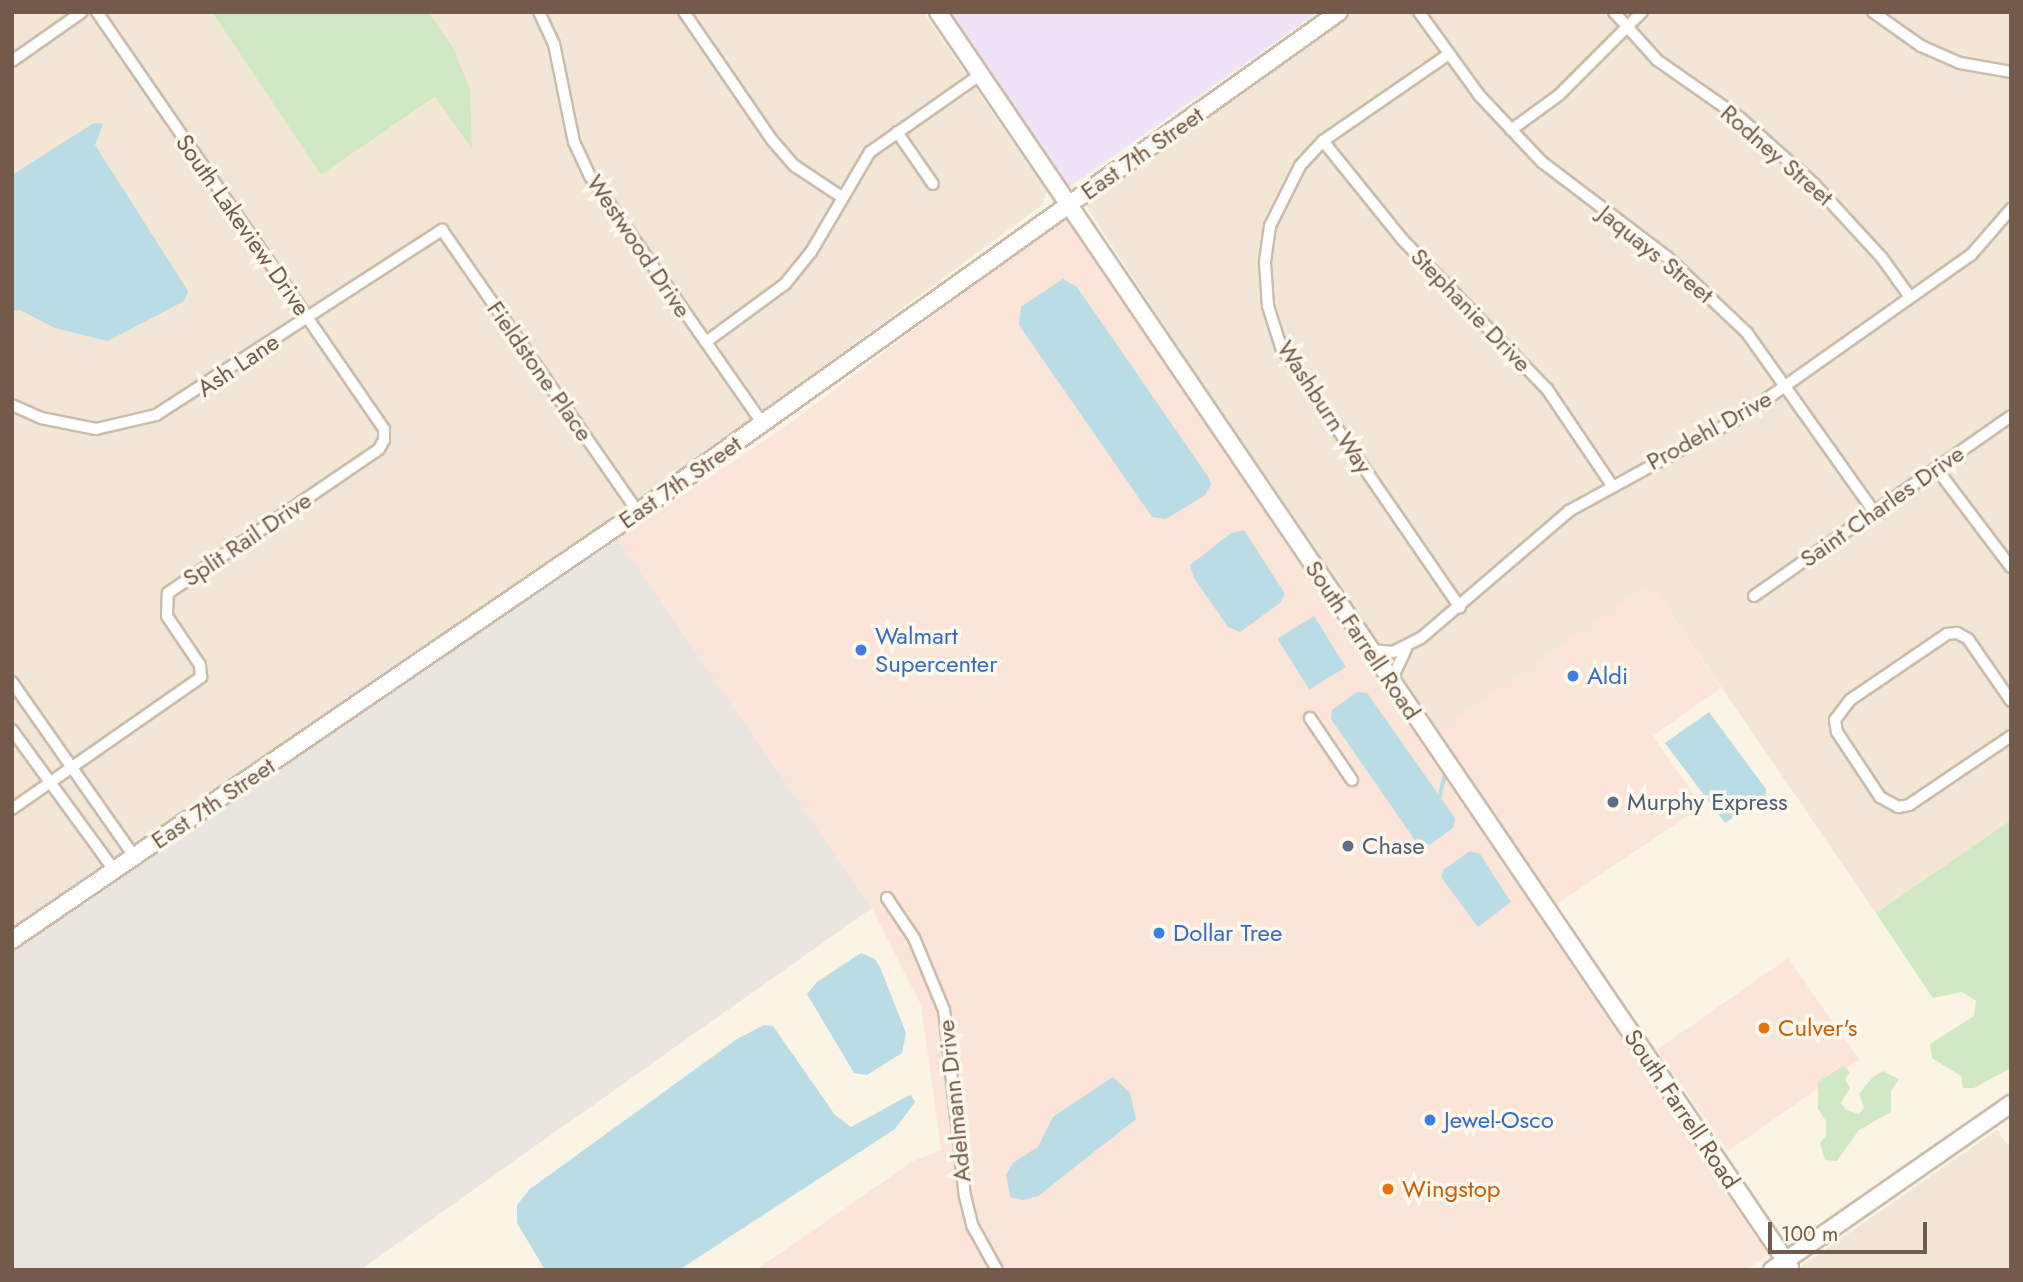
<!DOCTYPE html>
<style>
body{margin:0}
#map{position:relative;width:2023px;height:1282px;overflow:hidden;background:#fbf4e5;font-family:Jost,sans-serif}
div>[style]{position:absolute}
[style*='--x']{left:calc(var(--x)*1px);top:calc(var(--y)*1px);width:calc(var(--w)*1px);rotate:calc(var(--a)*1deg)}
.residential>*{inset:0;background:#f2e6d4}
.commercial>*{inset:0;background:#fbe5d9;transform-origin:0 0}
.industrial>*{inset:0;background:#ebe5df}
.education>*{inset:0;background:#f0e2f7}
.green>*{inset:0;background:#d1e8c4}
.water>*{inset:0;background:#badce4;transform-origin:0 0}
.stream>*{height:3.5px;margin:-1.75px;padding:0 1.75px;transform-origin:1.75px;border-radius:1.75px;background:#badce4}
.roads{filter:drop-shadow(2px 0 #ccbcac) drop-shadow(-2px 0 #ccbcac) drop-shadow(0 2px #ccbcac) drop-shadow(0 -2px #ccbcac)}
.street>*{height:10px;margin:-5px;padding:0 5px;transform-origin:5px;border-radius:5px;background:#fff}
.secondary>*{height:16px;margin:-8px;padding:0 8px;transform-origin:8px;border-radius:8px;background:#fff}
.dots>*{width:19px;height:19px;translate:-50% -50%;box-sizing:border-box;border:4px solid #fef7eb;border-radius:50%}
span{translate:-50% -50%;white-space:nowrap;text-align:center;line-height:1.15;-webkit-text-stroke:7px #fef7eb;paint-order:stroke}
.street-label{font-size:24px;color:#735b4b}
.shop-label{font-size:24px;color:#366cbe}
.left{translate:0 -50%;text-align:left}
.service-label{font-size:24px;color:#4e5e75}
.food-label{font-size:24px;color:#c56008}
.frame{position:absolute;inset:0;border:14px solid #735b4b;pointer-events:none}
.scale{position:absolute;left:1768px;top:1222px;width:159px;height:32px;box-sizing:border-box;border:4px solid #735b4b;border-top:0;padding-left:9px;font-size:21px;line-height:24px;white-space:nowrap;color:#735b4b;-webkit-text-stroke:5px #fef7eb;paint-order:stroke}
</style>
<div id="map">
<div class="residential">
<div style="clip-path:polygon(12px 12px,212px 12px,321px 175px,436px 97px,472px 148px,452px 46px,429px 12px,923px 12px,1047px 192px,1042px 205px,690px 465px,12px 931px)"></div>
<div style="clip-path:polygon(1355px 12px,2011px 12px,2011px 820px,1876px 913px,1650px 583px,1432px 736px,1085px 204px)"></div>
<div style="clip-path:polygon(1997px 1130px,2011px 1149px,2011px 1270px,1802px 1270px,1800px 1267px)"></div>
</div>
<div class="commercial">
<div style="clip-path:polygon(1064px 217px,1768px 1255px,1746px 1270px,756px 1270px,913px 1161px,941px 1150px,921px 1005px,872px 908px,618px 539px,793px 421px)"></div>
<div style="clip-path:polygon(1650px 583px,1721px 688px,1653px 736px,1702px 806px,1551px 908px,1432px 736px)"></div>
<div style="left:1788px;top:958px;width:124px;height:160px;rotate:55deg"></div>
</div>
<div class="industrial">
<div style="clip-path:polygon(618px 539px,872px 908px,360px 1270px,12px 1270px,12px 948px)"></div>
</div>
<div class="education">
<div style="clip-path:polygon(948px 12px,1318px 12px,1068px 188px)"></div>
</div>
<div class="green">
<div style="clip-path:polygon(212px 12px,429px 12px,452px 46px,470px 89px,472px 149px,435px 97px,321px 175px)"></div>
<div style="clip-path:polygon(2011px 820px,2011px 1068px,1974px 1088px,1963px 1088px,1961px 1076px,1932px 1058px,1930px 1044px,1974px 1016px,1976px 1001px,1962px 992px,1933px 998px,1876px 913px)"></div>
<div style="clip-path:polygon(1843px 1066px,1850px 1072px,1845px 1079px,1850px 1088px,1841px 1103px,1846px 1110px,1859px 1114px,1864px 1108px,1859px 1094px,1873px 1077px,1883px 1071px,1899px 1079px,1891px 1091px,1891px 1112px,1859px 1130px,1837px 1161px,1825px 1160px,1820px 1143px,1826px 1136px,1826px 1121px,1818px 1109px,1818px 1082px)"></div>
</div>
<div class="water">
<div style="clip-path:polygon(94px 123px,103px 124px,95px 145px,188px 291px,184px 301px,108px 341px,55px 328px,20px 310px,12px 311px,12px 175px)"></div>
<div style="clip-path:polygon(1063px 279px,1077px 287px,1209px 478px,1211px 485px,1205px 495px,1166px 519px,1152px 517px,1019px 325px,1021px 307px)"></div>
<div style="clip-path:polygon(1244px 530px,1285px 594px,1280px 603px,1240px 632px,1228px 627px,1194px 578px,1190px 565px,1231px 533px)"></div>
<div style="left:1314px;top:616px;width:60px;height:43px;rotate:58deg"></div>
<div style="clip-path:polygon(1357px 692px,1367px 693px,1455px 818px,1453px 828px,1427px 847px,1419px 846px,1331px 719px,1332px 710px)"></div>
<div style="clip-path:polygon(1709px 712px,1766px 789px,1766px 796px,1725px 823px,1665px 743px)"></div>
<div style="clip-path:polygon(1470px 851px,1480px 854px,1511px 902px,1478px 927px,1441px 877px,1444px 869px)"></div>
<div style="clip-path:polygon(861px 953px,875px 959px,880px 967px,906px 1033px,902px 1053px,867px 1075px,854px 1073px,807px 994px,817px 982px)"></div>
<div style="clip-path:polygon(764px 1025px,773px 1026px,835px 1115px,851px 1127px,904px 1098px,911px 1095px,915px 1102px,895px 1129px,679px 1270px,545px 1270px,517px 1223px,517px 1205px,530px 1189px,737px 1039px)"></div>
<div style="clip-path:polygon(1113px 1077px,1130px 1093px,1136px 1119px,1038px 1196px,1023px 1200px,1010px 1197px,1006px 1175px,1013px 1163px,1038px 1147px,1053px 1117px)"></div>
</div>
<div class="stream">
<div style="--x:1439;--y:799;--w:25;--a:-76"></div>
<div style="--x:1410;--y:851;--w:12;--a:-42"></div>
</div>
<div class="roads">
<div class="street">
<div style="--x:539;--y:12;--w:35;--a:65"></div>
<div style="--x:554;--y:44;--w:100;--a:78.5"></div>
<div style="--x:574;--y:142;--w:38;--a:65"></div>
<div style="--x:590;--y:176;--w:301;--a:55.1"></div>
<div style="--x:684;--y:12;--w:155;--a:55.5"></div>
<div style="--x:772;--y:140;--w:35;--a:49"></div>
<div style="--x:795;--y:166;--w:54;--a:33.7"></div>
<div style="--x:1419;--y:12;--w:102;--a:54.1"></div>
<div style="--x:1479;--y:95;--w:92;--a:46.8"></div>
<div style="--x:1542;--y:162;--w:157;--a:37.2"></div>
<div style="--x:1667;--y:257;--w:110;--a:43.5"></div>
<div style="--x:1747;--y:333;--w:219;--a:54.6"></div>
<div style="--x:1614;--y:12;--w:64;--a:48.1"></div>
<div style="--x:1657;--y:60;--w:101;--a:34.9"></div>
<div style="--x:1740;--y:118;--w:99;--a:41.7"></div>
<div style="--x:1814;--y:184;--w:100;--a:47.4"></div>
<div style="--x:1882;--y:258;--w:48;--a:54.3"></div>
<div style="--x:1873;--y:12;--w:59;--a:35.3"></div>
<div style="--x:1921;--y:46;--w:43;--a:23.6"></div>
<div style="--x:1960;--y:63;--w:52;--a:10"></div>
<div style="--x:1449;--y:54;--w:153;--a:145.4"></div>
<div style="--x:1323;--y:141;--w:34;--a:133"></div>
<div style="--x:1300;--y:166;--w:67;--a:116.6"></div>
<div style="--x:1270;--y:226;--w:37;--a:98"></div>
<div style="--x:1265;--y:263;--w:43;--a:86"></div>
<div style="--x:1268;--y:306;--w:43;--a:72.4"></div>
<div style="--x:1281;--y:347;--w:316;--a:55.5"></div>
<div style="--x:12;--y:61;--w:85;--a:-35"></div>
<div style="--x:1511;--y:130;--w:59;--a:-36.1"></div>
<div style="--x:1559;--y:95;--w:117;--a:-45"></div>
<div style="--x:897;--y:132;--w:63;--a:55.3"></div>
<div style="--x:1323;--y:141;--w:126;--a:51.1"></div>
<div style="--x:1402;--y:239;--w:209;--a:46"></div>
<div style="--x:1547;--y:389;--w:115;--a:56"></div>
<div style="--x:706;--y:342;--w:98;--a:-36.3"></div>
<div style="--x:785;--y:284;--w:41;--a:-50.9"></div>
<div style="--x:811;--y:252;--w:116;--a:-59.5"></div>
<div style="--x:870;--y:152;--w:136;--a:-35.1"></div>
<div style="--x:12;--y:405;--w:32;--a:24"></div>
<div style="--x:41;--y:418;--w:56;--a:11.3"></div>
<div style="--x:96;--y:429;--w:62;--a:-13.1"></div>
<div style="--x:156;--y:415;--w:341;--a:-32.9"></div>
<div style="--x:442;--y:230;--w:343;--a:55.2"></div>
<div style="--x:1936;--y:468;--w:124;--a:52.9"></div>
<div style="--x:1754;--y:596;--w:314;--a:-35"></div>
<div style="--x:1371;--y:650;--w:22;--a:5"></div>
<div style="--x:1393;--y:652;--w:31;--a:-27"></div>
<div style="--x:1421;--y:638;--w:195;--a:-40.6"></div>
<div style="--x:1569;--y:511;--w:196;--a:-28.7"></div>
<div style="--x:1741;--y:417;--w:281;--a:-35.2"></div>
<div style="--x:1971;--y:255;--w:61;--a:-49"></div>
<div style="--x:1391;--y:681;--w:35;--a:-65"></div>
<div style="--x:12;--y:682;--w:213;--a:55"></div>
<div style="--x:2011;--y:701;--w:75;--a:-124.7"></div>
<div style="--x:1968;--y:639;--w:13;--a:-151"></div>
<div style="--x:1957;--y:633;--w:10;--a:174"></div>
<div style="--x:1947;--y:634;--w:117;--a:145.8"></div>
<div style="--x:1850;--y:700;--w:25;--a:127"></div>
<div style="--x:1835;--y:720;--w:12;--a:81"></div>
<div style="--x:1837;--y:732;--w:78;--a:56.5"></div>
<div style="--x:1880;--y:797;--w:21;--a:29"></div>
<div style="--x:1898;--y:807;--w:11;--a:-10"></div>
<div style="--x:1909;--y:805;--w:123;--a:-34.1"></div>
<div style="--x:1310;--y:718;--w:75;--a:55.9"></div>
<div style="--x:12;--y:730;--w:173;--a:53.9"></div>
<div style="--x:12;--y:809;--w:231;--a:-34.9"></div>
<div style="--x:201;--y:677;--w:12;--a:-95"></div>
<div style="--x:200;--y:665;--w:59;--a:-124"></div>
<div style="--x:167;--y:616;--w:23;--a:-88"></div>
<div style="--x:168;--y:593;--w:255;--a:-34.3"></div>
<div style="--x:379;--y:449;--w:10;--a:-61"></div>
<div style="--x:384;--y:440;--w:11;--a:-90"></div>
<div style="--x:384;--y:429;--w:506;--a:-124.54"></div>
<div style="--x:887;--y:898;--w:48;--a:56"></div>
<div style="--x:914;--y:938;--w:78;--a:67.4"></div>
<div style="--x:944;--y:1010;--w:187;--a:83.6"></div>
<div style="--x:965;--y:1196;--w:30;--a:76"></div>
<div style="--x:972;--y:1225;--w:51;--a:60.9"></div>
</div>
<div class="secondary">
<div style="--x:938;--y:12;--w:1517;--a:55.83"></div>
<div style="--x:12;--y:940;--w:758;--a:-34.36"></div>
<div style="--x:638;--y:512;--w:861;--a:-35.5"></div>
<div style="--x:1772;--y:1270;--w:291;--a:-34.8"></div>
</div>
</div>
<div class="dots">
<div style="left:861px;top:650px;background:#3f7fe0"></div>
<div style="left:1573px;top:676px;background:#3f7fe0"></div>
<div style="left:1613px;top:802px;background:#5c6f8a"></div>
<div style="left:1348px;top:846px;background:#5c6f8a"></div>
<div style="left:1159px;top:933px;background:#3f7fe0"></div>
<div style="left:1764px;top:1028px;background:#e8710a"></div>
<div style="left:1430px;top:1120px;background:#3f7fe0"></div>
<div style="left:1388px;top:1189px;background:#e8710a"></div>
</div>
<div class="street-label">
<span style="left:1142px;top:153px;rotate:-35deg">East 7th Street</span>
<span style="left:1777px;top:155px;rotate:41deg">Rodney Street</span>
<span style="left:243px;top:225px;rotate:55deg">South Lakeview Drive</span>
<span style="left:639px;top:246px;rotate:56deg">Westwood Drive</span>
<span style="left:1656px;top:254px;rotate:39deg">Jaquays Street</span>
<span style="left:1471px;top:310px;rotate:46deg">Stephanie Drive</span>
<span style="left:238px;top:365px;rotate:-34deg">Ash Lane</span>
<span style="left:540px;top:371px;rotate:55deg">Fieldstone Place</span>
<span style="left:1325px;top:407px;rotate:57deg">Washburn Way</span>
<span style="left:1709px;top:430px;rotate:-29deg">Prodehl Drive</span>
<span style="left:680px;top:482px;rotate:-35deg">East 7th Street</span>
<span style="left:1882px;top:506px;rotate:-35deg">Saint Charles Drive</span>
<span style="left:247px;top:539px;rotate:-34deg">Split Rail Drive</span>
<span style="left:1363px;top:640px;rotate:56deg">South Farrell Road</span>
<span style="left:213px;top:803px;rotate:-34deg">East 7th Street</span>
<span style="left:954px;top:1101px;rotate:-96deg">Adelmann Drive</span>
<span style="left:1682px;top:1109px;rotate:56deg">South Farrell Road</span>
</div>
<div class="shop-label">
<span class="left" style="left:875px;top:650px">Walmart<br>Supercenter</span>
<span class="left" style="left:1587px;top:676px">Aldi</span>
<span class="left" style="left:1173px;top:933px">Dollar Tree</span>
<span class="left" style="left:1444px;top:1120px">Jewel-Osco</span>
</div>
<div class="service-label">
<span class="left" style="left:1627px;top:802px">Murphy Express</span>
<span class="left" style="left:1362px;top:846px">Chase</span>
</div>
<div class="food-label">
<span class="left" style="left:1778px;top:1028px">Culver's</span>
<span class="left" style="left:1402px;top:1189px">Wingstop</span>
</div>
<div class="frame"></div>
<div class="scale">100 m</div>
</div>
